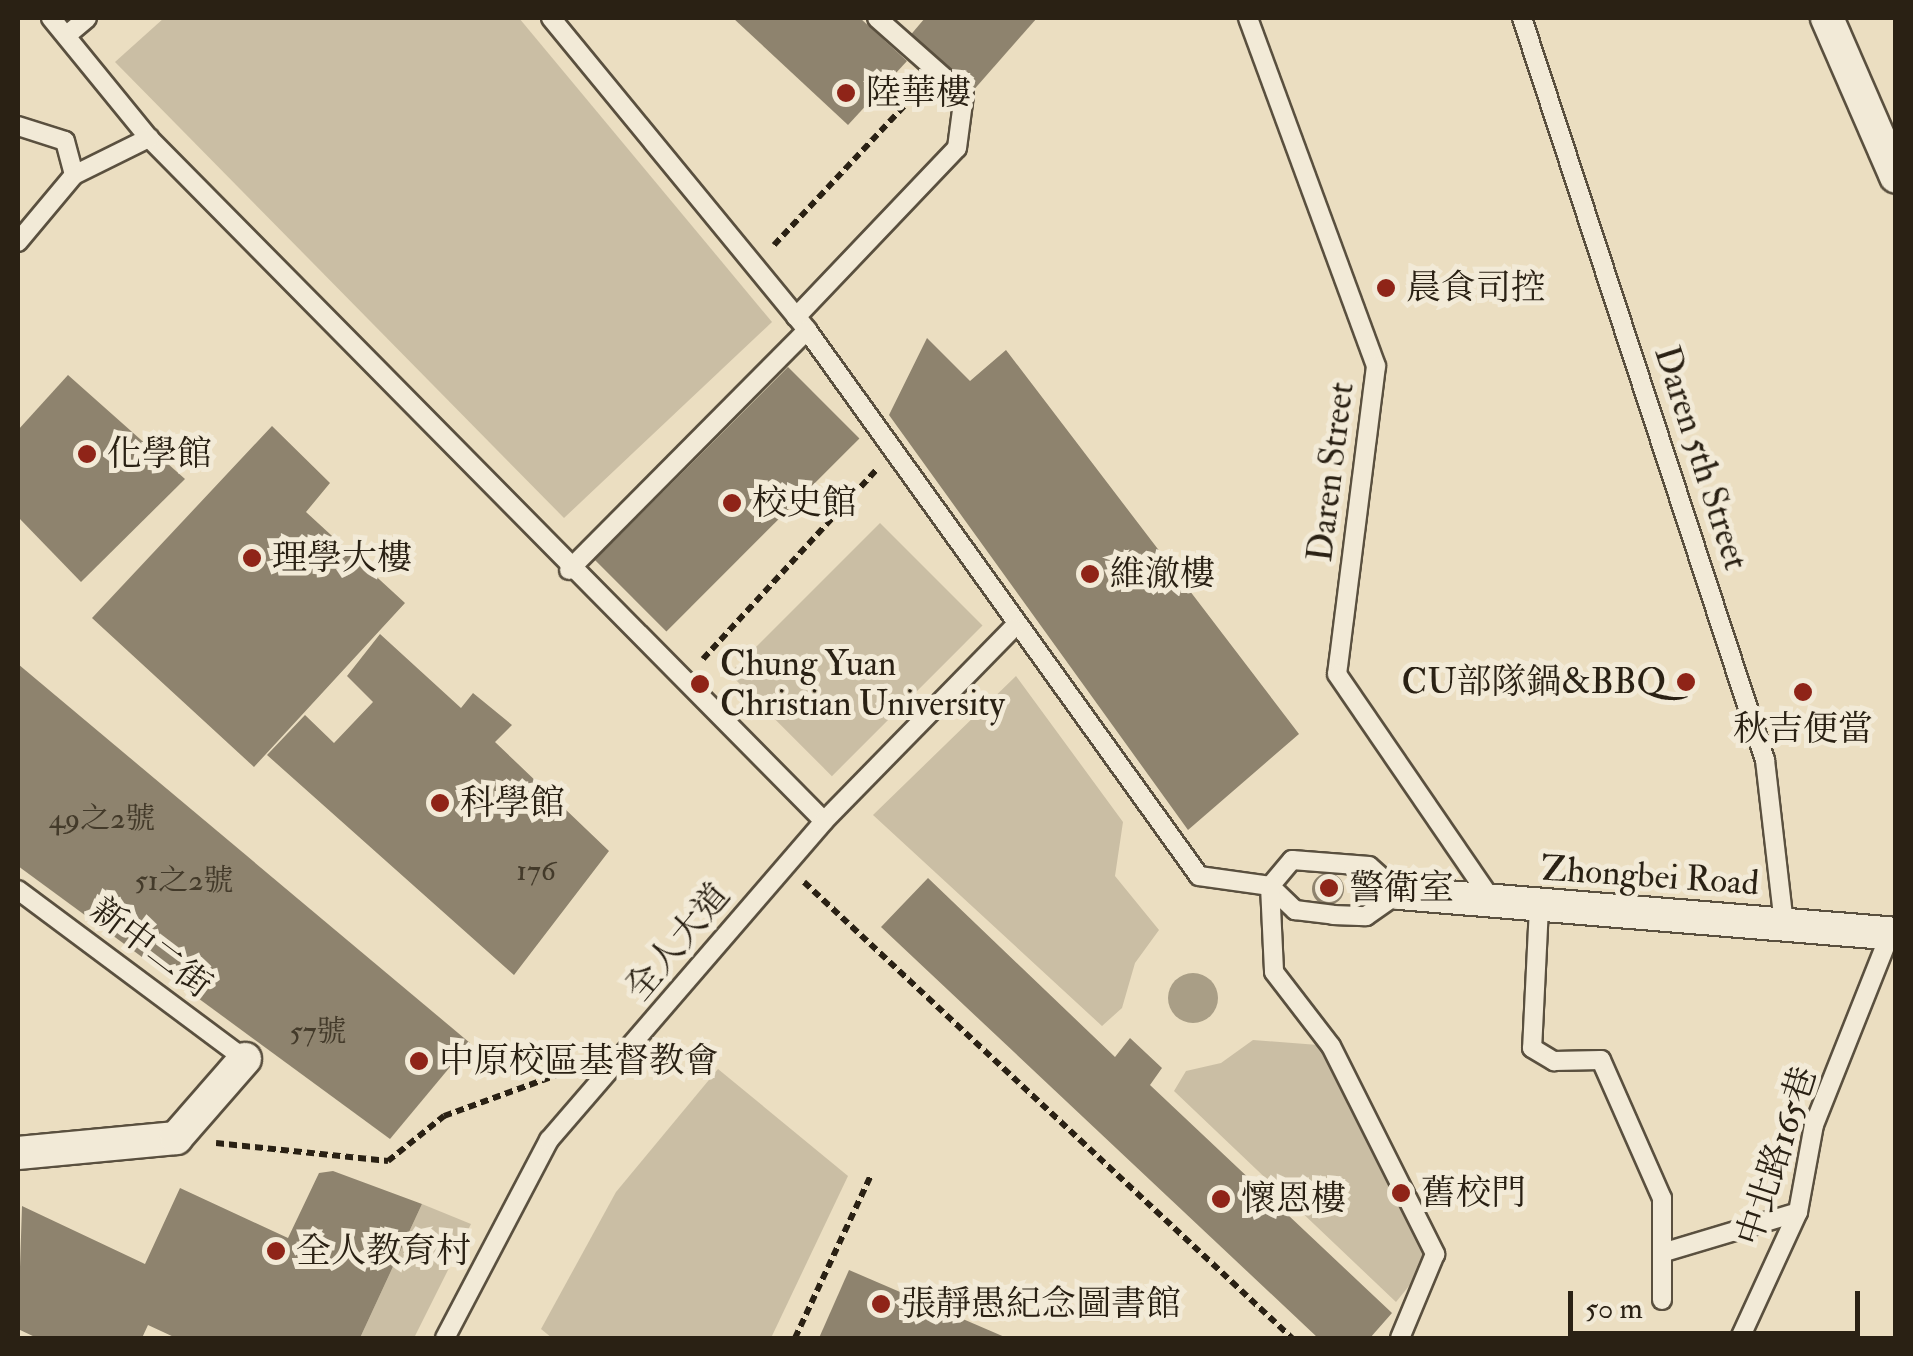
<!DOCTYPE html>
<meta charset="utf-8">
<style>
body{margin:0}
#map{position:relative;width:1913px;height:1356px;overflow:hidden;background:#ebdec1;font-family:"IM FELL Double Pica","Noto Serif TC",serif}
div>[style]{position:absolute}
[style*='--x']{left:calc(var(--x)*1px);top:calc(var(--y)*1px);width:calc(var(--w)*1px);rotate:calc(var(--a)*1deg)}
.green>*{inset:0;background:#cabea4;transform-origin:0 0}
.water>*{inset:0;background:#a99e86}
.round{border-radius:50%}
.building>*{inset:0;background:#8e836e;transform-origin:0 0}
.path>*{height:6px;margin-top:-3px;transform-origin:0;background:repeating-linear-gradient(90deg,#2a2114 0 8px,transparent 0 13px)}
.roads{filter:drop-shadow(2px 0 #5a503f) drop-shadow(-2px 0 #5a503f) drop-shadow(0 2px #5a503f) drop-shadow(0 -2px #5a503f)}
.service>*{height:18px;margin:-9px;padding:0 9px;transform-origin:9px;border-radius:9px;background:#f2ead7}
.minor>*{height:32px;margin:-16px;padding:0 16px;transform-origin:16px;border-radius:16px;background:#f2ead7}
.dots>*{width:28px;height:28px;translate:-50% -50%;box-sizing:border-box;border:5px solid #f2ead7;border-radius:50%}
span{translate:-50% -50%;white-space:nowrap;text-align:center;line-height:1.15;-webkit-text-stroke:10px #f2ead7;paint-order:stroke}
.number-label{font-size:30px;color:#433a2a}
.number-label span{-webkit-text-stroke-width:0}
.poi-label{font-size:35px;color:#2a2114}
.left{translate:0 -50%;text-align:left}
.right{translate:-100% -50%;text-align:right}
.street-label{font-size:35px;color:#2a2114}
.frame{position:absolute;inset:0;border:20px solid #2a2114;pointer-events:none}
.scale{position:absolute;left:1568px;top:1291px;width:292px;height:45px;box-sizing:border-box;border:5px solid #2a2114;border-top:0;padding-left:12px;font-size:30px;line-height:35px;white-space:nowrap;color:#2a2114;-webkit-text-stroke:8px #f2ead7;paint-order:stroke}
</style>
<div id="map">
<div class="green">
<div style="clip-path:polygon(164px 18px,519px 18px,772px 322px,564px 518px,115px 62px)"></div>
<div style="left:880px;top:523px;width:145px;height:213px;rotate:45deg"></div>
<div style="clip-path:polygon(1016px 676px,1123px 822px,1115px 876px,1159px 930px,1135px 963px,1122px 1008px,1102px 1026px,873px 815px)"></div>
<div style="clip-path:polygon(1253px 1040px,1331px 1046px,1435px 1254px,1396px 1302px,1174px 1091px,1186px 1071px,1221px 1063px)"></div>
<div style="clip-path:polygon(718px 1069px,848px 1176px,771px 1338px,552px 1338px,541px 1329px,616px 1192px)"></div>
<div style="clip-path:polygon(422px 1204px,471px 1224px,414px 1338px,360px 1338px)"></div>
</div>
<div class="water">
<div class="round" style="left:1168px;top:973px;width:50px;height:50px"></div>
</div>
<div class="building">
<div style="clip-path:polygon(733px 18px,860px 18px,907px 61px,848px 125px)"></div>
<div style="clip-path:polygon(925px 18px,1037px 18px,971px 93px,908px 38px)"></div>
<div style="clip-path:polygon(927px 338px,970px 381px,1006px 350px,1299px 734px,1188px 830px,889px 415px)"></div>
<div style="left:788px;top:367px;width:101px;height:273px;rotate:45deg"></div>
<div style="clip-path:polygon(68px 375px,185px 479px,81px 582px,18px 517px,18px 430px)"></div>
<div style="clip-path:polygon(272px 426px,330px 483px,306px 512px,405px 603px,254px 767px,92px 618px)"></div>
<div style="clip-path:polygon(380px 634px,461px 708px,473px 693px,512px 725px,495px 742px,609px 851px,514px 975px,267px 755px,305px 715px,334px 743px,373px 702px,347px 676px)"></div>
<div style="clip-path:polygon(18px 664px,470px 1043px,390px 1139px,18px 866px)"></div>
<div class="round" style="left:1312px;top:873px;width:32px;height:32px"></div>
<div style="clip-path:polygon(928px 878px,1115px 1057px,1130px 1038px,1162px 1068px,1150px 1085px,1392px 1313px,1370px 1338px,1318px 1338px,881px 927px)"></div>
<div style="clip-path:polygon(333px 1171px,422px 1204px,360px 1338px,176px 1338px,148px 1325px,142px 1338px,37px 1338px,18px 1329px,22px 1206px,145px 1264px,180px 1188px,288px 1238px,319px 1173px)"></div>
<div style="clip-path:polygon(849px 1270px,1007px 1338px,819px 1338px)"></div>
</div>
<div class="path">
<div style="--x:774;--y:245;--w:212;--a:-46.9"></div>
<div style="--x:703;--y:659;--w:258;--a:-47.5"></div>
<div style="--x:804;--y:882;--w:668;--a:43.06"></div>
<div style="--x:216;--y:1143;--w:173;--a:6"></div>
<div style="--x:388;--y:1161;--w:72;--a:-38.8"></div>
<div style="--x:444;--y:1116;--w:137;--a:-20"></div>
<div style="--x:795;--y:1338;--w:178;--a:-65"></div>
</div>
<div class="roads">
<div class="service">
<div style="--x:51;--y:18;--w:155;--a:50.8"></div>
<div style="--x:149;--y:138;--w:960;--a:45.34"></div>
<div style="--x:551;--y:18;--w:404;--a:50.6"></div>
<div style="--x:807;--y:330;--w:672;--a:54.32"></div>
<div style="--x:1199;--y:876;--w:72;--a:8"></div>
<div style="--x:1270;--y:886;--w:35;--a:44"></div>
<div style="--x:1295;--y:910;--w:38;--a:7"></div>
<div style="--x:1333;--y:915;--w:33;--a:2"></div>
<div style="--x:1366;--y:916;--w:40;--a:-34.9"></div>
<div style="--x:1399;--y:893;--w:40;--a:-138"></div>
<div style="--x:1369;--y:866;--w:77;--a:-175.5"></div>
<div style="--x:1292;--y:860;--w:34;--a:130"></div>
<div style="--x:1270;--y:886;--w:86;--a:87.3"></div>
<div style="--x:1274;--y:972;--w:93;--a:52.4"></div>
<div style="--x:1331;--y:1046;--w:233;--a:63.4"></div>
<div style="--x:1435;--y:1254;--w:91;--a:112.6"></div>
<div style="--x:1248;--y:18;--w:371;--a:69.8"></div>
<div style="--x:1376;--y:366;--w:310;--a:97.2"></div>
<div style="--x:1337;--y:674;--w:278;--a:55.6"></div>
<div style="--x:1522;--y:18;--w:781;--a:71.87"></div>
<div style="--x:1765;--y:760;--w:166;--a:83.4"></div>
<div style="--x:67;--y:35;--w:26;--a:-40"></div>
<div style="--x:18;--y:126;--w:49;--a:17.7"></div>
<div style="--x:65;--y:141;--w:35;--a:75"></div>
<div style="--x:18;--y:242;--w:87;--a:-50.1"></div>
<div style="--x:74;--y:175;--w:84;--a:-26.3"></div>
<div style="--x:796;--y:317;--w:233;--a:-46.4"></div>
<div style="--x:957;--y:148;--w:53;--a:-82.5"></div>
<div style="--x:964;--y:95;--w:116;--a:-138.5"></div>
<div style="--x:569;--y:570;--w:338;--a:-45.2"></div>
<div style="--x:18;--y:890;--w:283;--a:36.7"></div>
<div style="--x:1539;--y:907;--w:141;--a:92.8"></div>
<div style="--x:1532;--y:1048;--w:26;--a:31"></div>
<div style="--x:1554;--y:1061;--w:47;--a:-1.2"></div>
<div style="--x:1601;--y:1060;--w:151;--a:66.2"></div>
<div style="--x:1662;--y:1198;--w:102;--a:90"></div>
<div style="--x:1665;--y:1252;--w:139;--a:-16.7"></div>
<div style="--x:445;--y:1338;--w:224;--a:-62.3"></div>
<div style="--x:549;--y:1140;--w:421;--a:-49.2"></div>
<div style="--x:824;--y:821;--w:270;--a:-45.6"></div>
<div style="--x:1740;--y:1338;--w:139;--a:-65.3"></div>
<div style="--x:1798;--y:1212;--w:88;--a:-79.6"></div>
<div style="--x:1814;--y:1125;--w:206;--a:-68.3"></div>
</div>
<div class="minor">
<div style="--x:1827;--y:18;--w:173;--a:66.5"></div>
<div style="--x:1399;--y:893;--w:499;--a:4.7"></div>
<div style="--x:18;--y:1153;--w:159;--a:-5.4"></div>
<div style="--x:176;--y:1138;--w:105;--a:-48.9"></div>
</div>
</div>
<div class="dots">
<div style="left:846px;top:93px;background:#8f2418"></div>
<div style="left:1386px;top:288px;background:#8f2418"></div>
<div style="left:87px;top:454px;background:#8f2418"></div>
<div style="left:732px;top:503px;background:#8f2418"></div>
<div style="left:252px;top:558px;background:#8f2418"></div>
<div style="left:1090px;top:574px;background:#8f2418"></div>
<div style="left:1686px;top:682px;background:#8f2418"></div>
<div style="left:700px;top:684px;background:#8f2418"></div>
<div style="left:1803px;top:692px;background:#8f2418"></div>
<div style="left:440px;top:803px;background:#8f2418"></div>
<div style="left:1329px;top:888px;background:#8f2418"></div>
<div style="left:419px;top:1061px;background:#8f2418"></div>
<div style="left:1401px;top:1193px;background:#8f2418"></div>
<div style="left:1221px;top:1199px;background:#8f2418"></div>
<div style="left:276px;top:1251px;background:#8f2418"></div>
<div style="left:881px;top:1304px;background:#8f2418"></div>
</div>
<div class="number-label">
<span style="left:102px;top:819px">49之2號</span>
<span style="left:536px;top:871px">176</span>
<span style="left:184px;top:881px">51之2號</span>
<span style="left:318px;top:1032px">57號</span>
</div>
<div class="poi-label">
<span class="left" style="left:866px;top:93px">陸華樓</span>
<span class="left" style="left:1406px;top:288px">晨食司控</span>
<span class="left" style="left:107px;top:454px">化學館</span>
<span class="left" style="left:752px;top:503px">校史館</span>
<span class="left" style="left:272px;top:558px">理學大樓</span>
<span class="left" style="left:1110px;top:574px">維澈樓</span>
<span class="left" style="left:720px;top:684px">Chung Yuan<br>Christian University</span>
<span class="right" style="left:1666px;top:682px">CU部隊鍋&amp;BBQ</span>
<span style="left:1803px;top:729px">秋吉便當</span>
<span class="left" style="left:460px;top:803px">科學館</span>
<span class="left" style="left:1349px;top:888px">警衛室</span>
<span class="left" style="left:439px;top:1061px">中原校區基督教會</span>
<span class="left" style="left:1421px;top:1193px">舊校門</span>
<span class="left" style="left:1241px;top:1199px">懷恩樓</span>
<span class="left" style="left:296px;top:1251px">全人教育村</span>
<span class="left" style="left:901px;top:1304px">張靜愚紀念圖書館</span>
</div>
<div class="street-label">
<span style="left:1701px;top:458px;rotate:72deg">Daren 5th Street</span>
<span style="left:1331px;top:472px;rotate:-83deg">Daren Street</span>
<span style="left:1650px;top:876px;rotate:4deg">Zhongbei Road</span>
<span style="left:678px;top:942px;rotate:-50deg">全人大道</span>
<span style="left:151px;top:948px;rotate:37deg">新中二街</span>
<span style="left:1777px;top:1156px;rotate:-72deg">中北路165巷</span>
</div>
<div class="frame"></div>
<div class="scale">50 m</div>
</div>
